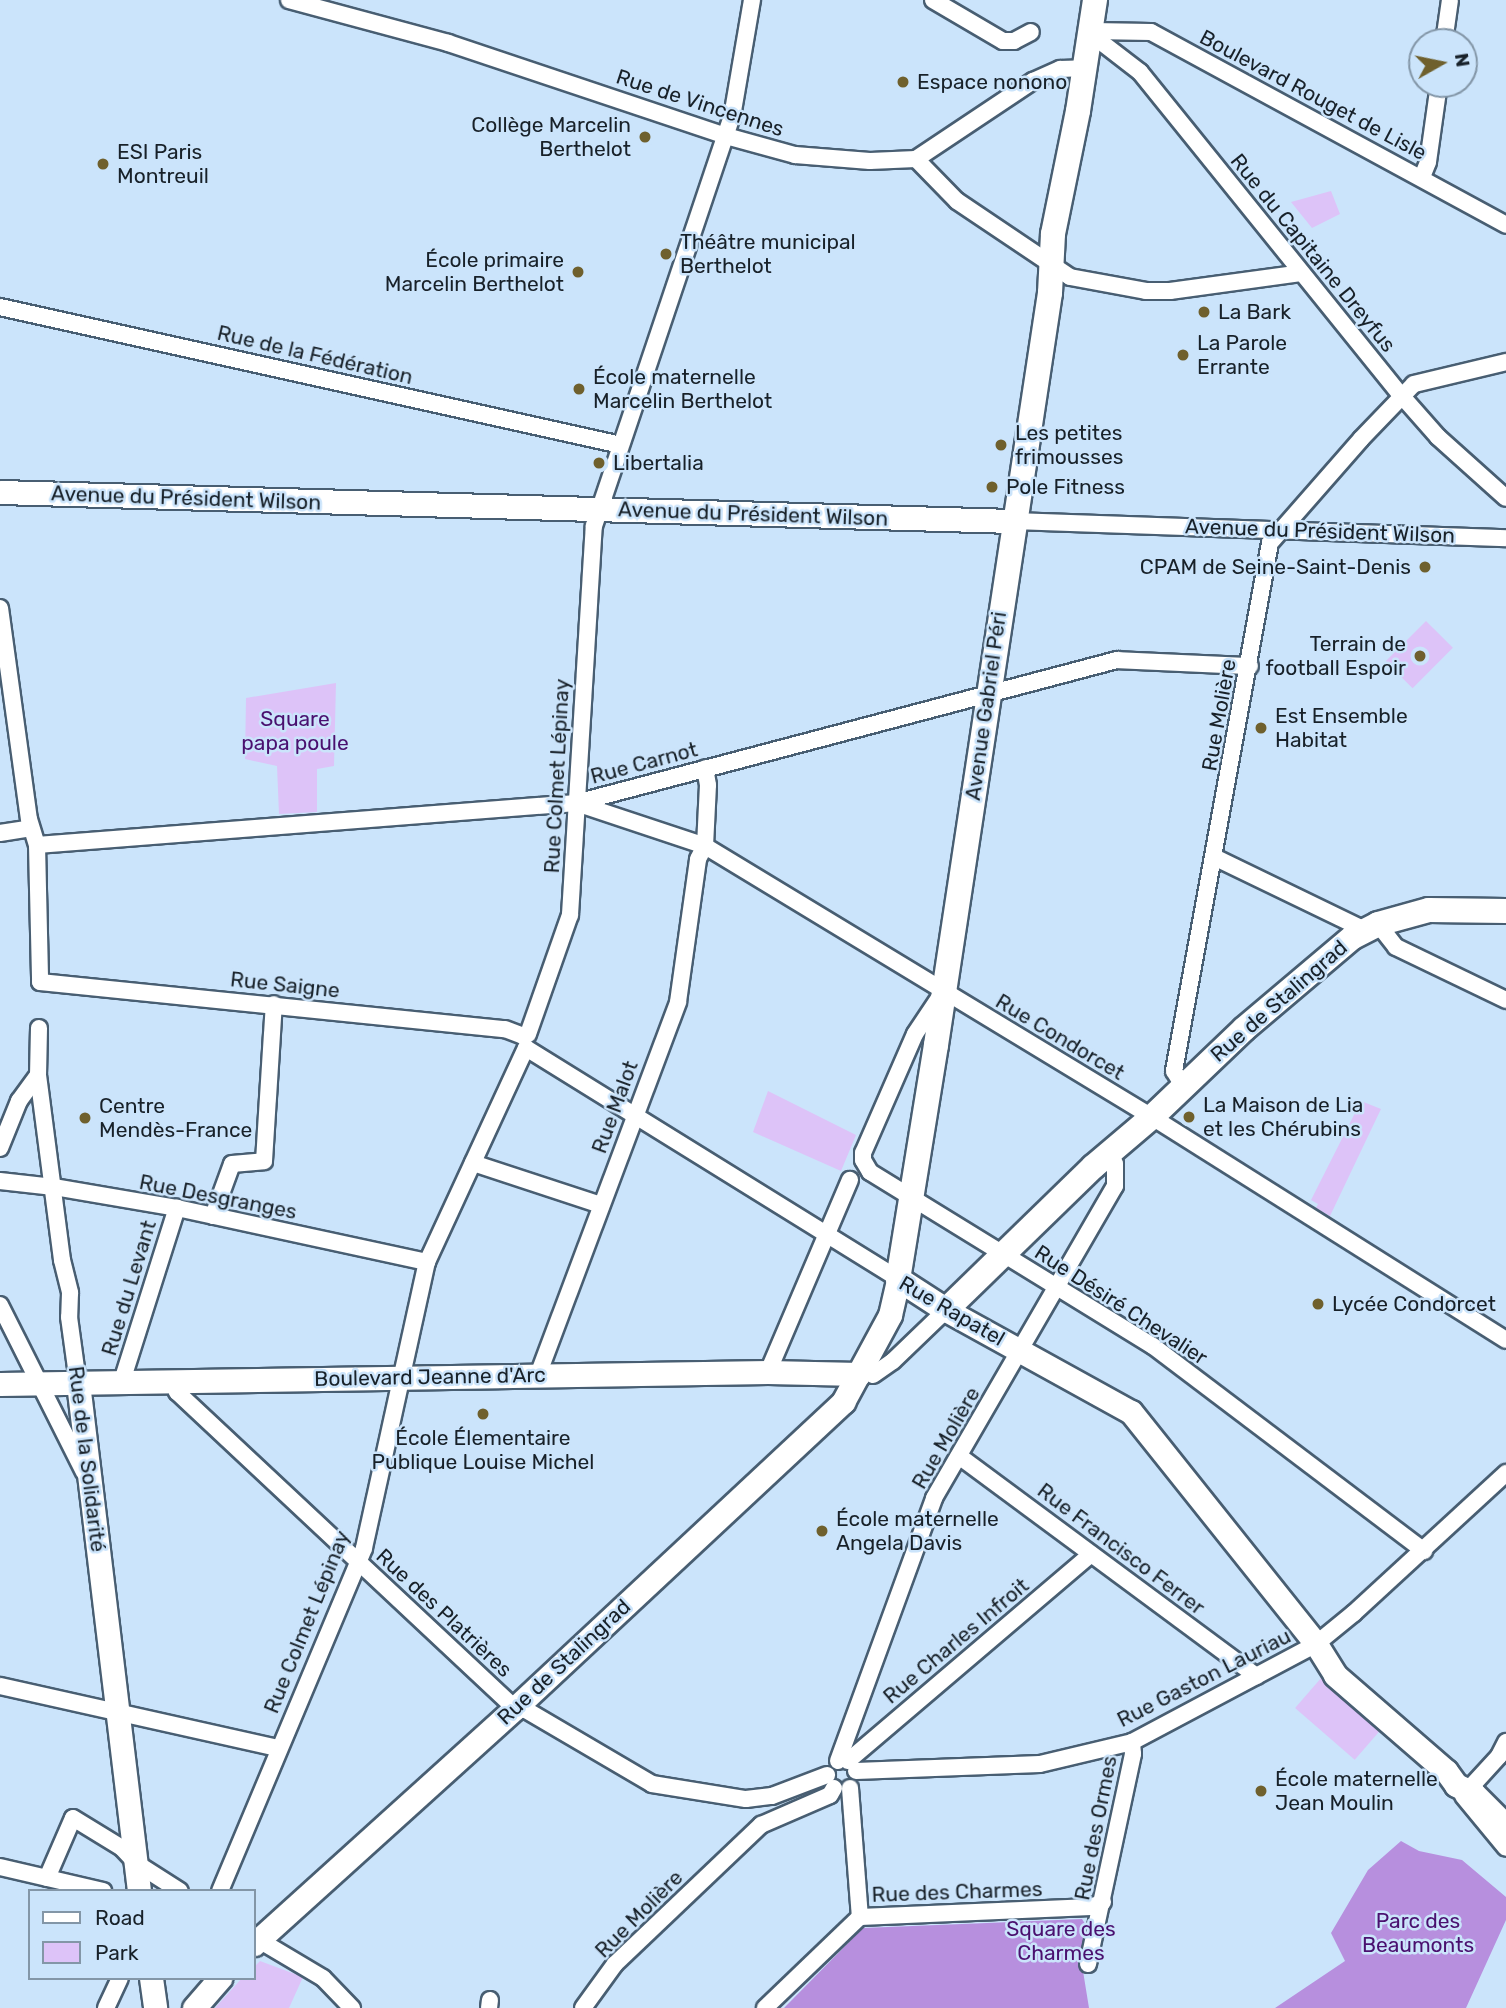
<!DOCTYPE html>
<meta charset="utf-8">
<style>
body{margin:0}
#map{position:relative;width:1506px;height:2008px;overflow:hidden;background:#cbe4fb;font-family:Rubik,sans-serif}
div>[style]{position:absolute}
[style*='--x']{left:calc(var(--x)*1px);top:calc(var(--y)*1px);width:calc(var(--w)*1px);rotate:calc(var(--a)*1deg)}
.green>*{inset:0;background:#ddc3f8;transform-origin:0 0}
.forest>*{inset:0;background:#b78fde}
.roads{filter:drop-shadow(2px 0 #485e72) drop-shadow(-2px 0 #485e72) drop-shadow(0 2px #485e72) drop-shadow(0 -2px #485e72)}
.street>*{height:16px;margin:-8px;padding:0 8px;transform-origin:8px;border-radius:8px;background:#fff}
.secondary>*{height:23px;margin:-11.5px;padding:0 11.5px;transform-origin:11.5px;border-radius:11.5px;background:#fff}
.primary>*{height:24px;margin:-12px;padding:0 12px;transform-origin:12px;border-radius:12px;background:#fff}
.dots>*{width:19px;height:19px;translate:-50% -50%;box-sizing:border-box;border:4px solid #cbe4fb;border-radius:50%}
span{translate:-50% -50%;white-space:nowrap;text-align:center;line-height:1.15;-webkit-text-stroke:5px #cbe4fb;paint-order:stroke}
.poi-label{font-size:21px;color:#182129}
.left{translate:0 -50%;text-align:left}
.right{translate:-100% -50%;text-align:right}
.street-label{font-size:21px;color:#182129}
.park-label{font-size:21px;color:#4a106f}
.legend{position:absolute;left:28px;top:1889px;width:228px;height:91px;box-sizing:border-box;background:#cbe4fb;border:2px solid #8396a7;margin:0;padding:9px 12px;list-style:none;font-size:21px;color:#182129}
.legend li{display:flex;align-items:center;gap:14px;height:35px}
.legend b{width:35px;border:2px solid #8396a7}
.north{position:absolute;left:1408px;top:28px;width:70px;height:70px;box-sizing:border-box;background:#cbe4fb;border:2px solid #8396a7;border-radius:50%;rotate:81deg;font-size:19px;font-weight:700;line-height:28px;text-align:center;color:#182129}
.north::after{content:'';display:block;margin:auto;width:24px;height:32px;background:#6f602d;clip-path:polygon(50% 0,100% 100%,50% 72%,0 100%)}
</style>
<div id="map">
<div class="green">
<div style="clip-path:polygon(1331px 191px,1340px 214px,1312px 228px,1291px 202px)"></div>
<div style="left:1426px;top:621px;width:38px;height:57px;rotate:45deg"></div>
<div style="clip-path:polygon(336px 683px,334px 766px,317px 769px,317px 812px,279px 814px,277px 766px,245px 759px,246px 698px)"></div>
<div style="clip-path:polygon(768px 1091px,856px 1135px,841px 1171px,753px 1132px)"></div>
<div style="clip-path:polygon(1361px 1101px,1381px 1109px,1330px 1216px,1316px 1208px,1318px 1204px,1311px 1200px)"></div>
<div style="left:1322px;top:1677px;width:79px;height:41px;rotate:41deg"></div>
<div style="clip-path:polygon(260px 1961px,303px 1977px,289px 2008px,215px 2008px,242px 1978px,254px 1978px,254px 1967px)"></div>
</div>
<div class="forest">
<div style="clip-path:polygon(1401px 1841px,1419px 1851px,1462px 1860px,1506px 1897px,1506px 1920px,1466px 2008px,1275px 2008px,1345px 1961px,1331px 1933px,1368px 1870px)"></div>
<div style="clip-path:polygon(1082px 1919px,1087px 1927px,1079px 1965px,1083px 1971px,1089px 2008px,784px 2008px,863px 1928px)"></div>
</div>
<div class="roads">
<div class="street">
<div style="--x:289;--y:0;--w:165;--a:15.1"></div>
<div style="--x:448;--y:43;--w:293;--a:18.5"></div>
<div style="--x:726;--y:136;--w:72;--a:15.4"></div>
<div style="--x:795;--y:155;--w:75;--a:4.6"></div>
<div style="--x:870;--y:161;--w:46;--a:-2.5"></div>
<div style="--x:916;--y:159;--w:141;--a:-33.7"></div>
<div style="--x:1033;--y:81;--w:30;--a:-24"></div>
<div style="--x:1060;--y:69;--w:25;--a:-2"></div>
<div style="--x:933;--y:0;--w:81;--a:30.4"></div>
<div style="--x:1003;--y:41;--w:11;--a:0"></div>
<div style="--x:1014;--y:41;--w:19;--a:-28"></div>
<div style="--x:1092;--y:31;--w:14;--a:51"></div>
<div style="--x:1101;--y:42;--w:49;--a:37.6"></div>
<div style="--x:1140;--y:72;--w:415;--a:51.1"></div>
<div style="--x:1401;--y:395;--w:56;--a:48.6"></div>
<div style="--x:1438;--y:437;--w:91;--a:41.9"></div>
<div style="--x:1092;--y:31;--w:59;--a:1"></div>
<div style="--x:1151;--y:32;--w:404;--a:28.5"></div>
<div style="--x:1444;--y:42;--w:42;--a:-81.9"></div>
<div style="--x:916;--y:159;--w:59;--a:45.7"></div>
<div style="--x:957;--y:201;--w:136;--a:33.9"></div>
<div style="--x:1070;--y:277;--w:77;--a:10.4"></div>
<div style="--x:1146;--y:291;--w:24;--a:0"></div>
<div style="--x:1170;--y:291;--w:132;--a:-7.8"></div>
<div style="--x:1422;--y:177;--w:16;--a:-68"></div>
<div style="--x:1428;--y:162;--w:79;--a:-82"></div>
<div style="--x:0;--y:307;--w:636;--a:12.53"></div>
<div style="--x:1014;--y:521;--w:492;--a:2"></div>
<div style="--x:0;--y:608;--w:213;--a:82.2"></div>
<div style="--x:29;--y:819;--w:27;--a:73"></div>
<div style="--x:37;--y:845;--w:137;--a:88.7"></div>
<div style="--x:40;--y:982;--w:467;--a:5.8"></div>
<div style="--x:505;--y:1029;--w:19;--a:21"></div>
<div style="--x:523;--y:1036;--w:5;--a:-22"></div>
<div style="--x:528;--y:1034;--w:126;--a:-70.6"></div>
<div style="--x:570;--y:915;--w:390;--a:-86.5"></div>
<div style="--x:594;--y:526;--w:432;--a:-71.4"></div>
<div style="--x:732;--y:117;--w:119;--a:-80.3"></div>
<div style="--x:576;--y:803;--w:136;--a:18.4"></div>
<div style="--x:705;--y:846;--w:523;--a:31.23"></div>
<div style="--x:1152;--y:1117;--w:418;--a:32.2"></div>
<div style="--x:0;--y:833;--w:30;--a:-9"></div>
<div style="--x:37;--y:845;--w:541;--a:-4.46"></div>
<div style="--x:576;--y:803;--w:560;--a:-14.81"></div>
<div style="--x:1117;--y:660;--w:133;--a:2.6"></div>
<div style="--x:1214;--y:857;--w:168;--a:25.8"></div>
<div style="--x:1378;--y:924;--w:29;--a:52"></div>
<div style="--x:1396;--y:947;--w:122;--a:25.7"></div>
<div style="--x:939;--y:998;--w:43;--a:123.7"></div>
<div style="--x:915;--y:1034;--w:130;--a:113.6"></div>
<div style="--x:863;--y:1153;--w:7;--a:90"></div>
<div style="--x:863;--y:1160;--w:14;--a:60"></div>
<div style="--x:870;--y:1172;--w:332;--a:31.6"></div>
<div style="--x:1153;--y:1346;--w:340;--a:37.1"></div>
<div style="--x:39;--y:1028;--w:47;--a:91.2"></div>
<div style="--x:38;--y:1075;--w:187;--a:82.6"></div>
<div style="--x:62;--y:1260;--w:34;--a:76"></div>
<div style="--x:70;--y:1293;--w:24;--a:92"></div>
<div style="--x:69;--y:1317;--w:67;--a:82.2"></div>
<div style="--x:1183;--y:1086;--w:17;--a:-121"></div>
<div style="--x:1174;--y:1071;--w:537;--a:-79.7"></div>
<div style="--x:1270;--y:543;--w:138;--a:-48.8"></div>
<div style="--x:1361;--y:439;--w:76;--a:-46.1"></div>
<div style="--x:1414;--y:384;--w:95;--a:-13.4"></div>
<div style="--x:0;--y:1148;--w:51;--a:-68"></div>
<div style="--x:19;--y:1101;--w:32;--a:-54"></div>
<div style="--x:473;--y:1163;--w:135;--a:18.2"></div>
<div style="--x:0;--y:1181;--w:54;--a:6.3"></div>
<div style="--x:54;--y:1187;--w:125;--a:9.7"></div>
<div style="--x:177;--y:1208;--w:256;--a:12.2"></div>
<div style="--x:213;--y:1216;--w:55;--a:-69.9"></div>
<div style="--x:232;--y:1164;--w:32;--a:-5"></div>
<div style="--x:264;--y:1161;--w:157;--a:-86.4"></div>
<div style="--x:0;--y:1305;--w:187;--a:63.3"></div>
<div style="--x:768;--y:1372;--w:209;--a:-66.9"></div>
<div style="--x:538;--y:1375;--w:398;--a:-69.4"></div>
<div style="--x:678;--y:1002;--w:144;--a:-82"></div>
<div style="--x:698;--y:859;--w:15;--a:-62"></div>
<div style="--x:705;--y:846;--w:61;--a:-87.2"></div>
<div style="--x:708;--y:785;--w:17;--a:-100"></div>
<div style="--x:873;--y:1375;--w:24;--a:-35"></div>
<div style="--x:893;--y:1361;--w:74;--a:-43.9"></div>
<div style="--x:122;--y:1381;--w:182;--a:-72.4"></div>
<div style="--x:173;--y:1382;--w:11;--a:68"></div>
<div style="--x:177;--y:1392;--w:463;--a:43.1"></div>
<div style="--x:515;--y:1708;--w:11;--a:10"></div>
<div style="--x:526;--y:1710;--w:146;--a:30.4"></div>
<div style="--x:652;--y:1784;--w:95;--a:9.1"></div>
<div style="--x:746;--y:1799;--w:26;--a:-7"></div>
<div style="--x:772;--y:1796;--w:59;--a:-20.9"></div>
<div style="--x:959;--y:1456;--w:370;--a:36.5"></div>
<div style="--x:0;--y:1686;--w:285;--a:12.6"></div>
<div style="--x:838;--y:1761;--w:280;--a:-69.9"></div>
<div style="--x:934;--y:1498;--w:361;--a:-59.9"></div>
<div style="--x:1115;--y:1186;--w:22;--a:-90"></div>
<div style="--x:1115;--y:1164;--w:12;--a:-114"></div>
<div style="--x:848;--y:1761;--w:319;--a:-40.4"></div>
<div style="--x:856;--y:1771;--w:184;--a:-2.2"></div>
<div style="--x:1040;--y:1764;--w:95;--a:-13.4"></div>
<div style="--x:1132;--y:1742;--w:208;--a:-28"></div>
<div style="--x:1316;--y:1644;--w:49;--a:-39.2"></div>
<div style="--x:1354;--y:1613;--w:207;--a:-42.6"></div>
<div style="--x:850;--y:1788;--w:129;--a:85.6"></div>
<div style="--x:1468;--y:1790;--w:46;--a:-47.6"></div>
<div style="--x:1499;--y:1756;--w:16;--a:-63"></div>
<div style="--x:1463;--y:1796;--w:67;--a:50.4"></div>
<div style="--x:0;--y:1867;--w:106;--a:13.1"></div>
<div style="--x:47;--y:1878;--w:65;--a:-66.6"></div>
<div style="--x:73;--y:1818;--w:57;--a:31.5"></div>
<div style="--x:122;--y:1848;--w:21;--a:47"></div>
<div style="--x:136;--y:1863;--w:52;--a:32.5"></div>
<div style="--x:220;--y:1891;--w:372;--a:-67.2"></div>
<div style="--x:364;--y:1548;--w:293;--a:-77.6"></div>
<div style="--x:427;--y:1262;--w:236;--a:-65.2"></div>
<div style="--x:526;--y:1048;--w:438;--a:31.8"></div>
<div style="--x:254;--y:1937;--w:80;--a:30.7"></div>
<div style="--x:323;--y:1978;--w:42;--a:46"></div>
<div style="--x:1088;--y:1964;--w:215;--a:-77.9"></div>
<div style="--x:1133;--y:1754;--w:12;--a:-95"></div>
<div style="--x:106;--y:2008;--w:33;--a:-65"></div>
<div style="--x:489;--y:2008;--w:8;--a:-83"></div>
<div style="--x:583;--y:2008;--w:54;--a:-54"></div>
<div style="--x:615;--y:1964;--w:202;--a:-43.6"></div>
<div style="--x:761;--y:1825;--w:75;--a:-23.5"></div>
<div style="--x:830;--y:1795;--w:8;--a:-60"></div>
<div style="--x:765;--y:2008;--w:132;--a:-43.8"></div>
<div style="--x:860;--y:1917;--w:231;--a:-2.5"></div>
<div style="--x:1091;--y:1907;--w:13;--a:-23"></div>
</div>
<div class="secondary">
<div style="--x:0;--y:492;--w:1014;--a:1.64"></div>
<div style="--x:946;--y:1310;--w:211;--a:28.9"></div>
<div style="--x:1131;--y:1412;--w:297;--a:51.4"></div>
<div style="--x:1316;--y:1644;--w:36;--a:58"></div>
<div style="--x:1335;--y:1675;--w:147;--a:40.9"></div>
<div style="--x:1446;--y:1771;--w:17;--a:54"></div>
<div style="--x:1456;--y:1785;--w:19;--a:25"></div>
<div style="--x:1473;--y:1793;--w:47;--a:45"></div>
<div style="--x:78;--y:1383;--w:512;--a:83.15"></div>
<div style="--x:0;--y:1384;--w:768;--a:-0.9"></div>
<div style="--x:768;--y:1372;--w:91;--a:1.3"></div>
<div style="--x:254;--y:1944;--w:352;--a:-42.1"></div>
<div style="--x:515;--y:1708;--w:449;--a:-43"></div>
<div style="--x:843;--y:1402;--w:99;--a:-61.6"></div>
<div style="--x:890;--y:1315;--w:37;--a:-77"></div>
<div style="--x:151;--y:1978;--w:30;--a:82"></div>
<div style="--x:194;--y:2008;--w:40;--a:-49"></div>
</div>
<div class="primary">
<div style="--x:1095;--y:0;--w:112;--a:98.7"></div>
<div style="--x:1078;--y:111;--w:126;--a:101.5"></div>
<div style="--x:1053;--y:234;--w:59;--a:92.9"></div>
<div style="--x:1050;--y:293;--w:761;--a:98.62"></div>
<div style="--x:936;--y:1045;--w:237;--a:99.2"></div>
<div style="--x:898;--y:1279;--w:57;--a:32.9"></div>
<div style="--x:946;--y:1310;--w:205;--a:-44.2"></div>
<div style="--x:1093;--y:1167;--w:77;--a:-40.3"></div>
<div style="--x:1152;--y:1117;--w:127;--a:-43.7"></div>
<div style="--x:1244;--y:1029;--w:143;--a:-40.2"></div>
<div style="--x:1353;--y:937;--w:28;--a:-27"></div>
<div style="--x:1378;--y:924;--w:53;--a:-15.4"></div>
<div style="--x:1429;--y:910;--w:77;--a:0.7"></div>
</div>
</div>
<div class="dots">
<div style="left:903px;top:82px;background:#6f602d"></div>
<div style="left:645px;top:137px;background:#6f602d"></div>
<div style="left:103px;top:164px;background:#6f602d"></div>
<div style="left:666px;top:254px;background:#6f602d"></div>
<div style="left:578px;top:272px;background:#6f602d"></div>
<div style="left:1204px;top:312px;background:#6f602d"></div>
<div style="left:1183px;top:355px;background:#6f602d"></div>
<div style="left:579px;top:389px;background:#6f602d"></div>
<div style="left:1001px;top:445px;background:#6f602d"></div>
<div style="left:599px;top:463px;background:#6f602d"></div>
<div style="left:992px;top:487px;background:#6f602d"></div>
<div style="left:1425px;top:567px;background:#6f602d"></div>
<div style="left:1420px;top:656px;background:#6f602d"></div>
<div style="left:1261px;top:728px;background:#6f602d"></div>
<div style="left:1189px;top:1117px;background:#6f602d"></div>
<div style="left:85px;top:1118px;background:#6f602d"></div>
<div style="left:1318px;top:1304px;background:#6f602d"></div>
<div style="left:483px;top:1414px;background:#6f602d"></div>
<div style="left:822px;top:1531px;background:#6f602d"></div>
<div style="left:1261px;top:1791px;background:#6f602d"></div>
</div>
<div class="poi-label">
<span class="left" style="left:917px;top:82px">Espace nonono</span>
<span class="right" style="left:631px;top:137px">Collège Marcelin<br>Berthelot</span>
<span class="left" style="left:117px;top:164px">ESI Paris<br>Montreuil</span>
<span class="left" style="left:680px;top:254px">Théâtre municipal<br>Berthelot</span>
<span class="right" style="left:564px;top:272px">École primaire<br>Marcelin Berthelot</span>
<span class="left" style="left:1218px;top:312px">La Bark</span>
<span class="left" style="left:1197px;top:355px">La Parole<br>Errante</span>
<span class="left" style="left:593px;top:389px">École maternelle<br>Marcelin Berthelot</span>
<span class="left" style="left:1015px;top:445px">Les petites<br>frimousses</span>
<span class="left" style="left:613px;top:463px">Libertalia</span>
<span class="left" style="left:1006px;top:487px">Pole Fitness</span>
<span class="right" style="left:1411px;top:567px">CPAM de Seine-Saint-Denis</span>
<span class="right" style="left:1406px;top:656px">Terrain de<br>football Espoir</span>
<span class="left" style="left:1275px;top:728px">Est Ensemble<br>Habitat</span>
<span class="left" style="left:1203px;top:1117px">La Maison de Lia<br>et les Chérubins</span>
<span class="left" style="left:99px;top:1118px">Centre<br>Mendès-France</span>
<span class="left" style="left:1332px;top:1304px">Lycée Condorcet</span>
<span style="left:483px;top:1450px">École Élementaire<br>Publique Louise Michel</span>
<span class="left" style="left:836px;top:1531px">École maternelle<br>Angela Davis</span>
<span class="left" style="left:1275px;top:1791px">École maternelle<br>Jean Moulin</span>
</div>
<div class="street-label">
<span style="left:1313px;top:95px;rotate:28deg">Boulevard Rouget de Lisle</span>
<span style="left:700px;top:103px;rotate:18deg">Rue de Vincennes</span>
<span style="left:1313px;top:253px;rotate:51deg">Rue du Capitaine Dreyfus</span>
<span style="left:315px;top:355px;rotate:13deg">Rue de la Fédération</span>
<span style="left:186px;top:498px;rotate:2deg">Avenue du Président Wilson</span>
<span style="left:753px;top:514px;rotate:2deg">Avenue du Président Wilson</span>
<span style="left:1320px;top:531px;rotate:2deg">Avenue du Président Wilson</span>
<span style="left:986px;top:706px;rotate:-82deg">Avenue Gabriel Péri</span>
<span style="left:1219px;top:715px;rotate:-80deg">Rue Molière</span>
<span style="left:644px;top:763px;rotate:-15deg">Rue Carnot</span>
<span style="left:557px;top:776px;rotate:-87deg">Rue Colmet Lépinay</span>
<span style="left:285px;top:985px;rotate:6deg">Rue Saigne</span>
<span style="left:1279px;top:1001px;rotate:-41deg">Rue de Stalingrad</span>
<span style="left:1060px;top:1037px;rotate:31deg">Rue Condorcet</span>
<span style="left:615px;top:1107px;rotate:-70deg">Rue Malot</span>
<span style="left:218px;top:1197px;rotate:11deg">Rue Desgranges</span>
<span style="left:129px;top:1288px;rotate:-73deg">Rue du Levant</span>
<span style="left:1121px;top:1305px;rotate:33deg">Rue Désiré Chevalier</span>
<span style="left:952px;top:1311px;rotate:30deg">Rue Rapatel</span>
<span style="left:430px;top:1377px;rotate:-1deg">Boulevard Jeanne d'Arc</span>
<span style="left:946px;top:1438px;rotate:-60deg">Rue Molière</span>
<span style="left:87px;top:1459px;rotate:83deg">Rue de la Solidarité</span>
<span style="left:1121px;top:1549px;rotate:37deg">Rue Francisco Ferrer</span>
<span style="left:444px;top:1613px;rotate:43deg">Rue des Platrières</span>
<span style="left:307px;top:1622px;rotate:-68deg">Rue Colmet Lépinay</span>
<span style="left:956px;top:1641px;rotate:-40deg">Rue Charles Infroit</span>
<span style="left:564px;top:1662px;rotate:-43deg">Rue de Stalingrad</span>
<span style="left:1204px;top:1678px;rotate:-27deg">Rue Gaston Lauriau</span>
<span style="left:1096px;top:1828px;rotate:-79deg">Rue des Ormes</span>
<span style="left:957px;top:1892px;rotate:-2deg">Rue des Charmes</span>
<span style="left:639px;top:1914px;rotate:-45deg">Rue Molière</span>
</div>
<div class="park-label">
<span style="left:295px;top:731px">Square<br>papa poule</span>
<span style="left:1418px;top:1933px">Parc des<br>Beaumonts</span>
<span style="left:1061px;top:1941px">Square des<br>Charmes</span>
</div>
<ul class="legend">
<li><b style="height:9px;background:#fff"></b>Road</li>
<li><b style="height:19px;background:#ddc3f8"></b>Park</li>
</ul>
<div class="north">N</div>
</div>
